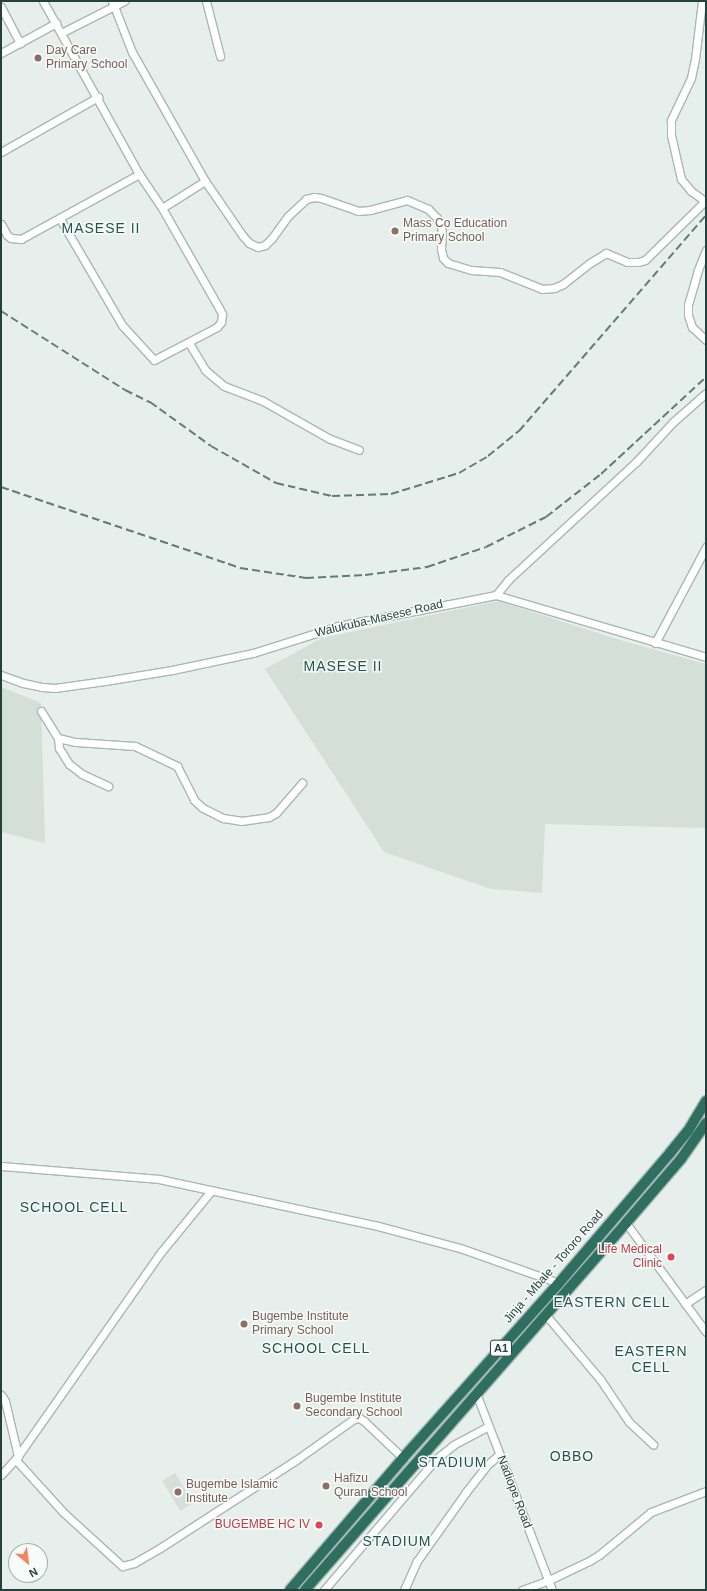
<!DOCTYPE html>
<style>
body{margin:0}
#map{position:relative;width:707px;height:1591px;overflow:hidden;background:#e6efeb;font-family:Arial,sans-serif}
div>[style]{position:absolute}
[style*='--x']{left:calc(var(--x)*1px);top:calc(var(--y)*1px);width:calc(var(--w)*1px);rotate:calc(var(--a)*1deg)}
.built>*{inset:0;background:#d4dfda;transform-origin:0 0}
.roads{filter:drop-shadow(1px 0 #a8b8b2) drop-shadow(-1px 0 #a8b8b2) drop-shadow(0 1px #a8b8b2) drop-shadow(0 -1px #a8b8b2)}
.minor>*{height:7px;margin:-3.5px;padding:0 3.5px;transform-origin:3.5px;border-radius:3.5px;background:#fff}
.highway>*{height:10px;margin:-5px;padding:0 5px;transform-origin:5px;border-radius:5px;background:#2f6f62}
.rail>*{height:2px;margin-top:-1px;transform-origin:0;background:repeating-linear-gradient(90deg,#5f7d75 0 8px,transparent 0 12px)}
.dots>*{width:11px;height:11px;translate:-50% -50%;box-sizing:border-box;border:2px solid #f7fbf9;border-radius:50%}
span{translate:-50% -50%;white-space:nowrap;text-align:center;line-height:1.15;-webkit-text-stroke:3px #f7fbf9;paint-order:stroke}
.shield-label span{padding:1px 3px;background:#f7fbf9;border:1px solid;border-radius:3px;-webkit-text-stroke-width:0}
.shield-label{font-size:11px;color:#24423a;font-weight:700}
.education-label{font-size:12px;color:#785e54}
.left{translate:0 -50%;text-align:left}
.street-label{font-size:12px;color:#24423a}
.health-label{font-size:12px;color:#be3a42}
.right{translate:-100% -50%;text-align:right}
.quarter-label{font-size:14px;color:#1f5548;letter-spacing:1px}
.frame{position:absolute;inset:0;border:2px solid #24423a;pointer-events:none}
.north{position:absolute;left:8px;top:1543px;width:40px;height:40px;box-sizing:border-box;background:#f7fbf9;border:1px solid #a3b1ad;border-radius:50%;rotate:151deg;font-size:11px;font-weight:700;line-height:16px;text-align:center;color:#24423a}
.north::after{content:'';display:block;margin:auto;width:14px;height:18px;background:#f4845f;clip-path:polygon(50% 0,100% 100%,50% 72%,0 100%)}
</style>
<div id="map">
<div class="built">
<div style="clip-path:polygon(498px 601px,620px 640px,706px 664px,706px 828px,545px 824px,542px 893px,491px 889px,384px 852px,265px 669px,322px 638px)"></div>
<div style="clip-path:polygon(1px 687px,41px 703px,45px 843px,1px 832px)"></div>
<div style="left:175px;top:1473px;width:35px;height:15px;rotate:59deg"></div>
</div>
<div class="roads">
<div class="minor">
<div style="--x:43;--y:1;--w:198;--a:61"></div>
<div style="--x:139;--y:174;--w:41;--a:55.9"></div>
<div style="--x:162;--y:208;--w:115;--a:60.3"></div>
<div style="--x:219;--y:308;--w:7;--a:63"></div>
<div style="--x:222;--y:314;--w:8;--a:97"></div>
<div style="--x:221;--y:322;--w:6;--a:129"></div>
<div style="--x:217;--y:327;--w:71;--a:152.4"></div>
<div style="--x:154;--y:360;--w:47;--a:-132.4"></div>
<div style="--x:122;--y:325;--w:123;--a:-120.3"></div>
<div style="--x:112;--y:1;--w:55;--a:68.6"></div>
<div style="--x:132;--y:52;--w:148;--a:60.5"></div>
<div style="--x:205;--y:181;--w:67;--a:55.4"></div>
<div style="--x:243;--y:236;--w:9;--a:49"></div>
<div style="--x:249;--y:243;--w:10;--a:24"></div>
<div style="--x:258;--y:247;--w:7;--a:-16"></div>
<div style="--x:265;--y:245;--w:10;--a:-45"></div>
<div style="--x:272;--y:238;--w:27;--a:-54"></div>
<div style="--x:288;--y:216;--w:25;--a:-43"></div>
<div style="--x:306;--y:199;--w:8;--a:-14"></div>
<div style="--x:314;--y:197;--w:7;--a:8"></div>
<div style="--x:321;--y:198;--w:39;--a:19"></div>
<div style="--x:358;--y:211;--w:12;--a:-5"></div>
<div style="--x:370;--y:210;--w:38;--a:-15"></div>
<div style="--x:407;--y:200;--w:23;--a:23"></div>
<div style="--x:428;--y:209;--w:13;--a:45"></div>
<div style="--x:437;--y:218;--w:9;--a:63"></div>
<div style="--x:441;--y:226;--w:8;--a:83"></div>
<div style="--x:442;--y:234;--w:15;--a:94"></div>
<div style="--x:441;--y:249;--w:9;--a:77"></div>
<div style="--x:443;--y:258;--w:7;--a:45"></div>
<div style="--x:448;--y:263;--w:24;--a:17"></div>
<div style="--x:471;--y:270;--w:29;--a:4"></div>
<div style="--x:500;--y:272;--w:45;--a:22"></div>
<div style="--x:542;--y:289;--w:12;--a:-5"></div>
<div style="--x:554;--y:288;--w:10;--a:-24"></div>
<div style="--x:563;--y:284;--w:34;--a:-38"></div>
<div style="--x:590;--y:263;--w:19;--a:-32"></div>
<div style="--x:606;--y:253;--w:23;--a:23"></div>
<div style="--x:627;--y:262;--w:11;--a:0"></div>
<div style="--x:638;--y:262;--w:7;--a:-16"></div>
<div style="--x:645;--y:260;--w:86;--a:-44.5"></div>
<div style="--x:206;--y:1;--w:57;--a:75.7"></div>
<div style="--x:702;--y:1;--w:58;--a:96.9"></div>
<div style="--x:695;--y:59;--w:19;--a:102"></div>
<div style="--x:691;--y:78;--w:47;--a:115.5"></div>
<div style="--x:671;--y:120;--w:15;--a:90"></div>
<div style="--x:671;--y:135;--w:45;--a:77.2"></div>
<div style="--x:681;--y:179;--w:16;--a:50"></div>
<div style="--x:691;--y:191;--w:17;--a:36"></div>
<div style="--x:1;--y:7;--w:41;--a:62.2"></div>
<div style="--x:61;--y:33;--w:71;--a:-26.9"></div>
<div style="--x:1;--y:53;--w:63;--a:-28.6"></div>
<div style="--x:1;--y:152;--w:112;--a:-29.6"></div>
<div style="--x:162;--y:208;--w:51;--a:-32.1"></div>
<div style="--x:1;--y:224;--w:13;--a:61"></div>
<div style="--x:7;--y:235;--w:5;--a:37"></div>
<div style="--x:11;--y:238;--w:10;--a:6"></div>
<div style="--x:21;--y:239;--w:135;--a:-28.8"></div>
<div style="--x:706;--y:250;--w:22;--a:112"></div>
<div style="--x:698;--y:270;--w:35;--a:106"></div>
<div style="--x:688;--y:304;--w:11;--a:90"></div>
<div style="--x:688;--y:315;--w:13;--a:72"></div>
<div style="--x:692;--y:327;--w:19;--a:43"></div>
<div style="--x:189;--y:343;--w:31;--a:59"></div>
<div style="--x:205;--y:370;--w:25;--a:40"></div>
<div style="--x:224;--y:386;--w:42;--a:21"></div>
<div style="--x:263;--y:401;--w:75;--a:29.6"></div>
<div style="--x:328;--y:438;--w:33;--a:21"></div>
<div style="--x:496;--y:595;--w:19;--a:-51"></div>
<div style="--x:508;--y:580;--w:174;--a:-42.7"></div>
<div style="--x:636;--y:462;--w:54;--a:-47.2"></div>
<div style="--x:673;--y:422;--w:44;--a:-41.3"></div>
<div style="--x:655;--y:643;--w:109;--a:-62"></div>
<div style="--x:1;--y:675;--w:23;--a:20"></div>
<div style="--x:23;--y:683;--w:19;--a:12"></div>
<div style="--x:42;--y:687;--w:13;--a:4"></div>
<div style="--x:55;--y:688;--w:50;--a:-8"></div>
<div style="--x:105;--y:681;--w:68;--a:-9.3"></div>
<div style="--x:172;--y:670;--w:83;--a:-11.9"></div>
<div style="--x:253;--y:653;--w:89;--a:-17.6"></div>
<div style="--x:338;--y:626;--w:161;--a:-11.1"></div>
<div style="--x:496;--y:595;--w:219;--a:16.4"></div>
<div style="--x:41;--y:711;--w:32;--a:58"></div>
<div style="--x:58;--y:738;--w:18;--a:13"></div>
<div style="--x:76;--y:742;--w:59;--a:3.9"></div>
<div style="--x:135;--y:746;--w:47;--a:25.5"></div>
<div style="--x:177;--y:766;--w:38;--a:63"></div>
<div style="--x:194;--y:800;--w:12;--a:42"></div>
<div style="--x:203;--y:808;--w:22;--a:27"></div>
<div style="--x:223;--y:818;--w:18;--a:9"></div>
<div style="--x:241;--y:821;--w:28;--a:-8"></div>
<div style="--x:269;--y:817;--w:8;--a:-30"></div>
<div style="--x:276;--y:813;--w:40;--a:-49"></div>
<div style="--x:58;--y:738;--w:10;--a:84"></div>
<div style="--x:59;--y:748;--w:19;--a:58"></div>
<div style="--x:69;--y:764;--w:16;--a:38"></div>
<div style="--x:82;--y:774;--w:29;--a:25"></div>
<div style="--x:1;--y:1166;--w:159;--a:4.7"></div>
<div style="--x:159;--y:1179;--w:224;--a:12.1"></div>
<div style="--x:378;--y:1226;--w:88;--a:15.1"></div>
<div style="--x:463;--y:1249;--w:102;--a:19.5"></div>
<div style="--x:626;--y:1223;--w:135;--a:53.7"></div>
<div style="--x:685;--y:1304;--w:25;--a:-34"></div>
<div style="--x:545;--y:1314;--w:85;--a:49.8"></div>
<div style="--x:600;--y:1379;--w:52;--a:56"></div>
<div style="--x:629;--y:1422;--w:33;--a:43"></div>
<div style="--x:476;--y:1393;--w:211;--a:68.9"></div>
<div style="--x:1;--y:1395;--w:7;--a:56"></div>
<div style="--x:5;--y:1401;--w:57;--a:76.7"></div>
<div style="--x:15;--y:1459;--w:73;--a:47.8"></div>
<div style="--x:64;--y:1513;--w:79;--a:42.4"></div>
<div style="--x:122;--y:1566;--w:12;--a:-14"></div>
<div style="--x:134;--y:1563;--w:30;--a:-30"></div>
<div style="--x:160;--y:1548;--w:162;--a:-32.9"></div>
<div style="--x:296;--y:1460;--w:71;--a:-35.3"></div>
<div style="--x:354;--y:1419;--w:5;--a:-11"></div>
<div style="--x:359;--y:1418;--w:6;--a:31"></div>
<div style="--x:364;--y:1421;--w:54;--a:43.5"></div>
<div style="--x:1;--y:1475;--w:25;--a:-48"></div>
<div style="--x:18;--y:1456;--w:249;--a:-55"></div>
<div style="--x:161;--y:1252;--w:79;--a:-50.7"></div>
<div style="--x:324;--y:1590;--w:172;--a:-49.5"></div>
<div style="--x:436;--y:1459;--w:22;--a:-39"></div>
<div style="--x:453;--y:1445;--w:40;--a:-28"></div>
<div style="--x:404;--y:1590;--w:32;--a:-66"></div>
<div style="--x:417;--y:1561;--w:85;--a:-54.6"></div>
<div style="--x:466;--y:1492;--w:33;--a:-52"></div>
<div style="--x:486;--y:1466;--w:18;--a:-41"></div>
<div style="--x:522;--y:1590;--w:29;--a:-20"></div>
<div style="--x:549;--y:1580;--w:44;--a:-25.4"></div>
<div style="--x:589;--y:1561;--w:12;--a:-31"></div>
<div style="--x:599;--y:1555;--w:67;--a:-39.6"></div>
<div style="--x:651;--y:1512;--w:59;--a:-20.9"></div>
</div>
<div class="highway">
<div style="--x:290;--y:1590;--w:174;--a:-49.4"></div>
<div style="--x:403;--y:1458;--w:234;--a:-48.3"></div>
<div style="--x:559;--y:1283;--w:171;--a:-49.5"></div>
<div style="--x:670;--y:1153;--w:28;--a:-51"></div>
<div style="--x:688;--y:1131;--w:35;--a:-59"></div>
<div style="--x:305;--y:1590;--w:488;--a:-48.8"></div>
<div style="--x:626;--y:1223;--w:84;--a:-49.3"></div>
<div style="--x:681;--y:1159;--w:44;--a:-55.2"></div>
</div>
</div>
<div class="rail">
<div style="--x:1;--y:311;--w:147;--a:32.5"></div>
<div style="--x:125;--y:390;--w:28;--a:26"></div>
<div style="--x:150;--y:402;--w:75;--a:35.8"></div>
<div style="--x:211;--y:446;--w:75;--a:29.6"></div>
<div style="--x:276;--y:483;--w:57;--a:13.1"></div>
<div style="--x:332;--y:496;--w:59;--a:-1.9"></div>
<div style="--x:391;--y:494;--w:71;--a:-17.2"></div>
<div style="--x:459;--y:473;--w:34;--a:-30"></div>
<div style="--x:488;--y:456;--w:40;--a:-39"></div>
<div style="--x:519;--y:431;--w:286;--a:-49.1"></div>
<div style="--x:1;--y:487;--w:252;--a:18.7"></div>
<div style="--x:240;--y:568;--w:67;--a:8.6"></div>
<div style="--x:306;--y:578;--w:59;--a:-2.9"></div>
<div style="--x:365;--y:575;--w:63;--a:-7.4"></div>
<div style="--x:427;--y:567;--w:62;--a:-18.7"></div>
<div style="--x:486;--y:547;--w:67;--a:-26.6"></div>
<div style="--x:546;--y:517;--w:70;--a:-38"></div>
<div style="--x:601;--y:474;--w:143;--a:-42.7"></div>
</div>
<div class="dots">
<div style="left:38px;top:58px;background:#8d6e63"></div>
<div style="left:395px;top:231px;background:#8d6e63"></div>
<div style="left:671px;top:1257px;background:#e0444e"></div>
<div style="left:244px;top:1324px;background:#8d6e63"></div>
<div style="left:297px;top:1406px;background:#8d6e63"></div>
<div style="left:326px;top:1486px;background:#8d6e63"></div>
<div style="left:178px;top:1492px;background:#8d6e63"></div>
<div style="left:319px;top:1525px;background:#e0444e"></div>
</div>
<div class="shield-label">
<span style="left:501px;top:1348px">A1</span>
</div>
<div class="education-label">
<span class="left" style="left:46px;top:58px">Day Care<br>Primary School</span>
<span class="left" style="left:403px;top:231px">Mass Co Education<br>Primary School</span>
<span class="left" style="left:252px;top:1324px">Bugembe Institute<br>Primary School</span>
<span class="left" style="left:305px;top:1406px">Bugembe Institute<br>Secondary School</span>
<span class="left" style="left:334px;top:1486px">Hafizu<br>Quran School</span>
<span class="left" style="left:186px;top:1492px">Bugembe Islamic<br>Institute</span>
</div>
<div class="street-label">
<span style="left:379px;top:619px;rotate:-13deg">Walukuba-Masese Road</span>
<span style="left:554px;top:1267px;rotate:-49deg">Jinja - Mbale - Tororo Road</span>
<span style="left:514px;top:1492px;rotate:69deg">Nadiope Road</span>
</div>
<div class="health-label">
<span class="right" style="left:662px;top:1257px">Life Medical<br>Clinic</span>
<span class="right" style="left:310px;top:1525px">BUGEMBE HC IV</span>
</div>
<div class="quarter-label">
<span style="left:101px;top:228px">MASESE II</span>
<span style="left:343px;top:666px">MASESE II</span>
<span style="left:74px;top:1207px">SCHOOL CELL</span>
<span style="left:612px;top:1302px">EASTERN CELL</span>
<span style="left:316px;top:1348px">SCHOOL CELL</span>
<span style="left:651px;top:1359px">EASTERN<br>CELL</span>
<span style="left:572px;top:1456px">OBBO</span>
<span style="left:453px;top:1462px">STADIUM</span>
<span style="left:397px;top:1541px">STADIUM</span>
</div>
<div class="frame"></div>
<div class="north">N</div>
</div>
